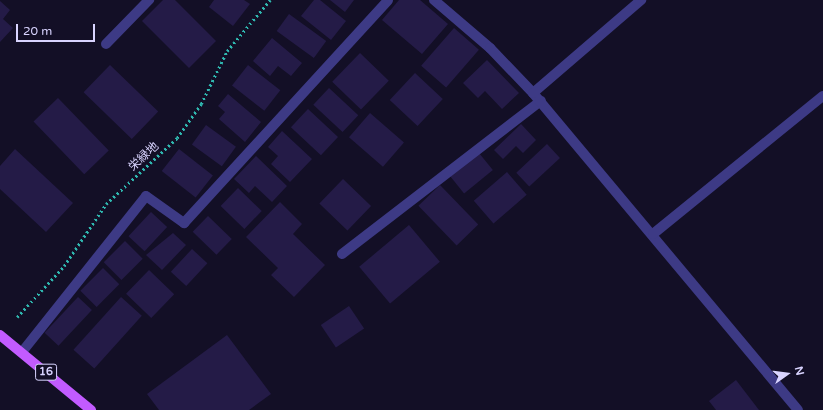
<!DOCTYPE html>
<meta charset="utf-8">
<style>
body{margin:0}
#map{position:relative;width:823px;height:410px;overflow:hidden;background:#130f26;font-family:"Varela Round","Noto Sans JP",sans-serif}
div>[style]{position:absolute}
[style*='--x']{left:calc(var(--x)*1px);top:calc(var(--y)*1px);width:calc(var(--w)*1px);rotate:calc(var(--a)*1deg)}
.building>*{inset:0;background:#241b47;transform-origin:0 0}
.path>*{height:2.5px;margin-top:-1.25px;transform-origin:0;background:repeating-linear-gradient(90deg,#2fb8b0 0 2px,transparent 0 5px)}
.service>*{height:10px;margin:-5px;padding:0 5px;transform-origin:5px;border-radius:5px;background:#3d3a85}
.minor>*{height:10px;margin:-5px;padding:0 5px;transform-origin:5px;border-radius:5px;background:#3d3a85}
.primary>*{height:10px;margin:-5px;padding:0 5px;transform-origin:5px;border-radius:5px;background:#c25bff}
span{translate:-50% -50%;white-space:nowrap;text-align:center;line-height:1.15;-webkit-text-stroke:3px #130f26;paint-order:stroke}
.shield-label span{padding:1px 3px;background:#130f26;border:1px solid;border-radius:3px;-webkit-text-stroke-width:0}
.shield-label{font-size:11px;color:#d9d4ff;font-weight:700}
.street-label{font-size:12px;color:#d9d4ff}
.north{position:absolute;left:767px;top:354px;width:40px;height:40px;-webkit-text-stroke:3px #130f26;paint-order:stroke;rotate:76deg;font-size:11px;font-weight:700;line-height:16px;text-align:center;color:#d9d4ff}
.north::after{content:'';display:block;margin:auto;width:14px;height:18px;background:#d9d4ff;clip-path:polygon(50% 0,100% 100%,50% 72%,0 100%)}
.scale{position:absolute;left:16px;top:24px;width:79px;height:18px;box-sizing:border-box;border:2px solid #d9d4ff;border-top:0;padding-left:5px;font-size:12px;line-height:14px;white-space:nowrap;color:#d9d4ff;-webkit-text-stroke:3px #130f26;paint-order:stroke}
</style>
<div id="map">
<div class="building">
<div style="clip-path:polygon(163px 0,175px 0,216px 41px,189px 68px,142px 21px)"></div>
<div style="clip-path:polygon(214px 0,244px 0,250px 4px,233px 26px,209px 7px)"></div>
<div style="clip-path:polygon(314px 0,320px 0,346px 21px,331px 40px,301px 16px)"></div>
<div style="clip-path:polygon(330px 0,354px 0,345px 12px)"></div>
<div style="clip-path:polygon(399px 0,420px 0,448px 24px,422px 54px,382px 20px)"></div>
<div style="clip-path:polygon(0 1px,10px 10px,3px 19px,13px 28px,0 42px)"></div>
<div style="left:289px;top:14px;width:46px;height:21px;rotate:36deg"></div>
<div style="left:454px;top:28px;width:33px;height:50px;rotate:41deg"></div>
<div style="clip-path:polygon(272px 38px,302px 63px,291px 76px,278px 66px,270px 76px,253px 61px)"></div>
<div style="left:360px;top:53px;width:40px;height:40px;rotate:44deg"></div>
<div style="clip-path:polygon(487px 60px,519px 93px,502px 109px,485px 91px,478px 98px,463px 83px)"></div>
<div style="left:110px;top:65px;width:67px;height:38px;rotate:44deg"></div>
<div style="left:248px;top:65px;width:41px;height:26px;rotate:38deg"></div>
<div style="left:415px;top:73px;width:38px;height:37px;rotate:43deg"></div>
<div style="left:329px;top:88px;width:40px;height:23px;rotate:43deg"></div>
<div style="clip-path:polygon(228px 94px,261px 122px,245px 142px,219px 119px,225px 112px,218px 106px)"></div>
<div style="left:58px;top:98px;width:73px;height:34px;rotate:46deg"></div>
<div style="left:308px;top:109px;width:41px;height:25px;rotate:43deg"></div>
<div style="left:370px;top:113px;width:45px;height:32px;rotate:41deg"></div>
<div style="clip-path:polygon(521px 124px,536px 140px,523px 153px,516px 146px,503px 159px,494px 150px)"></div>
<div style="left:206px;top:125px;width:37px;height:24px;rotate:36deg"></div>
<div style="clip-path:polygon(282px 131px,312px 159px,290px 182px,271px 164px,278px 156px,268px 147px)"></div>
<div style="left:547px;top:144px;width:19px;height:42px;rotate:47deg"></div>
<div style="clip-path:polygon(15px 149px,73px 203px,46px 232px,0 189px,0 166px)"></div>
<div style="left:179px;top:149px;width:43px;height:28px;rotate:38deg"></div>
<div style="left:479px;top:153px;width:22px;height:37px;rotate:51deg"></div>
<div style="clip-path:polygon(256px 156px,287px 186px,272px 202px,255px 186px,249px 193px,234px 179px)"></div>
<div style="left:507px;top:172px;width:30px;height:44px;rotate:49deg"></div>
<div style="left:343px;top:179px;width:39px;height:34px;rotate:44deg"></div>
<div style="left:440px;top:185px;width:55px;height:30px;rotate:46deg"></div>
<div style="left:238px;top:188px;width:33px;height:25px;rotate:44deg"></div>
<div style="clip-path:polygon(280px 202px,302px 224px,293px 234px,325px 265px,294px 297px,271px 275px,278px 268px,246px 237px)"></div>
<div style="left:151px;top:212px;width:22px;height:33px;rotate:43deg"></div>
<div style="left:208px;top:216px;width:33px;height:22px;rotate:44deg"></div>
<div style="left:409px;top:225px;width:48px;height:65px;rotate:50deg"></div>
<div style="clip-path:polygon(173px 233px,186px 245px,162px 270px,146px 255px)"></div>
<div style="left:125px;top:241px;width:25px;height:30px;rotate:45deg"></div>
<div style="left:192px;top:249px;width:21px;height:31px;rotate:43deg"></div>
<div style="left:103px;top:268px;width:23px;height:32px;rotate:45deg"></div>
<div style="left:149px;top:270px;width:35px;height:33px;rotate:44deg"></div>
<div style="left:78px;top:297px;width:19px;height:49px;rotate:43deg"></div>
<div style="left:121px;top:297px;width:28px;height:71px;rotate:42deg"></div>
<div style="left:349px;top:306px;width:27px;height:34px;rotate:56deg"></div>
<div style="clip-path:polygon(227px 335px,271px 394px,249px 410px,159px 410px,147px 394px)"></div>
<div style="clip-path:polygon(736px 380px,759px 410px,716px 410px,709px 401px)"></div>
</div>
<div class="path">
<div style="--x:17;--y:317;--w:69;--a:-47.3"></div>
<div style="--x:64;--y:266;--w:75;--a:-55.9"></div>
<div style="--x:106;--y:204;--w:97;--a:-42.9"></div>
<div style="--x:177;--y:138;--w:42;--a:-54.8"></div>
<div style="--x:201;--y:104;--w:59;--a:-63.9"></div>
<div style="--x:227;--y:51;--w:67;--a:-49.9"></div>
</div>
<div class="service">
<div style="--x:342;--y:254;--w:251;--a:-37.6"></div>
<div style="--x:22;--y:352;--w:199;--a:-51.5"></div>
<div style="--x:146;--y:196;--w:47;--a:35.4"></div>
<div style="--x:184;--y:223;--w:302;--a:-47.5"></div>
</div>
<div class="minor">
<div style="--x:434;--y:0;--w:74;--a:40.6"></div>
<div style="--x:490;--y:48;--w:62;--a:46.3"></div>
<div style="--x:533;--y:93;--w:413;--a:50.1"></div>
<div style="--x:106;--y:44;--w:62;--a:-45.7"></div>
<div style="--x:533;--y:93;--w:143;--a:-40.7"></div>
<div style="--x:653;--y:234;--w:219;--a:-39.1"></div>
</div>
<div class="primary">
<div style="--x:0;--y:335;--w:118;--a:39.5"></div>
</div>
<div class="shield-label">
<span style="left:46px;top:372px">16</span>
</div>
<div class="street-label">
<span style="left:144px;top:157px;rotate:-43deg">栄緑地</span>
</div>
<div class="north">N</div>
<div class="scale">20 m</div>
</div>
